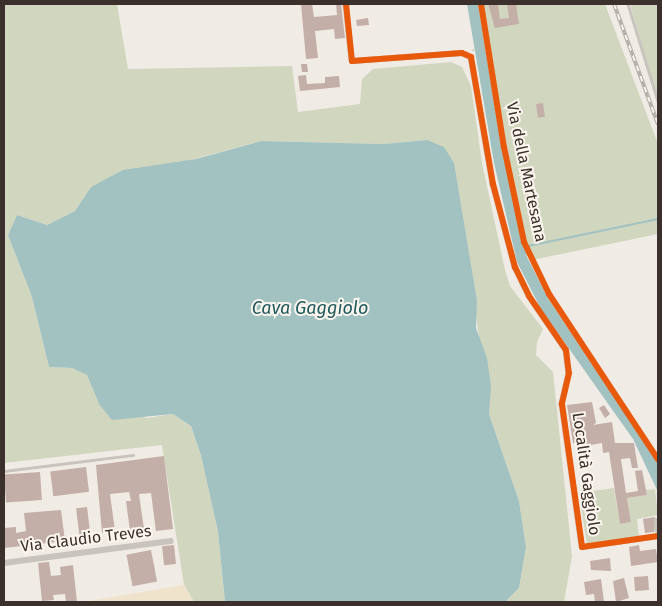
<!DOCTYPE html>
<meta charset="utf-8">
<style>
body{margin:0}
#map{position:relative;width:662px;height:606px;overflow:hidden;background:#f0ebe5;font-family:"Fira Sans",sans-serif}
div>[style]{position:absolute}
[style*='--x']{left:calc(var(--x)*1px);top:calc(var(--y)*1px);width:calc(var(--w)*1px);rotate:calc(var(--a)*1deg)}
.green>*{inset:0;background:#d1d6bf}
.sand>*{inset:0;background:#efe3cc}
.water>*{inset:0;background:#a1c2c1}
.stream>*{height:2px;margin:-1px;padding:0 1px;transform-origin:1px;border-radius:1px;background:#a1c2c1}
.building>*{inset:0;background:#c3afa7;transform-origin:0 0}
.path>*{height:1px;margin-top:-0.5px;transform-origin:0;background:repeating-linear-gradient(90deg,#c2bbb6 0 2.5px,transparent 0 5px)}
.lane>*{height:2.5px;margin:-1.25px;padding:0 1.25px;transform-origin:1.25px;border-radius:1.25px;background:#c9c3be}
.street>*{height:5.5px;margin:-2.75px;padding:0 2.75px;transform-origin:2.75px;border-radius:2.75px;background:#c9c3be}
.rail>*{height:4px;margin-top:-2px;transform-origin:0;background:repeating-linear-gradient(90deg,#fbf5ee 0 5.5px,#b1aca8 0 11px);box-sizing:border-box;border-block:1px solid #b1aca8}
.cycleway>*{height:6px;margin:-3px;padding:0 3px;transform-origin:3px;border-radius:3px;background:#e8590c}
span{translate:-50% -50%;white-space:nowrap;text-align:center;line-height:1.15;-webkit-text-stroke:4px #fbf5ee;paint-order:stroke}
.street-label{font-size:16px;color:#3b302b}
.water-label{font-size:18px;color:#1f5a5e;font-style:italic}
.frame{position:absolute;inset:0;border:5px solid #3b302b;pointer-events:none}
</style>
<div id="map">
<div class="green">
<div style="clip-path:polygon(4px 4px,117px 4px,128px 69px,292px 66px,298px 112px,360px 104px,362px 79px,373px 69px,451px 62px,462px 67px,471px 86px,482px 163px,505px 270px,510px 286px,543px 329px,537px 342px,536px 355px,553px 372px,572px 556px,564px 602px,505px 602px,519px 588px,526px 547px,519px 501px,489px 414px,476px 315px,427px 140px,384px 144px,261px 141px,91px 187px,75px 211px,47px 225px,17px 215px,8px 235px,32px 297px,49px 367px,72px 368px,87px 375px,99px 404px,147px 418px,173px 414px,191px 426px,201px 455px,218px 532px,225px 602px,194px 602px,184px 585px,162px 445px,4px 463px)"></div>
<div style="clip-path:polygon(480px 4px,605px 4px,658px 144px,658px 234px,532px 260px,525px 243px)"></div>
<div style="clip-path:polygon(630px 4px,658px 4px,658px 96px,652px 80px)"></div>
<div style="clip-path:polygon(614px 488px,620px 524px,631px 522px,627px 498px,647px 495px,646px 490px,655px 489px,658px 515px,637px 519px,639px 537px,587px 545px,579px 493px)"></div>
</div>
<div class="sand">
<div style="clip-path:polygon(184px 585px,194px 602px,89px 602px,89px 601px)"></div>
</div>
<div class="water">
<div style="clip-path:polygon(467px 4px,478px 4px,501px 145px,527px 257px,549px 300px,658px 463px,658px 492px,633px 439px,541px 309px,517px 262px,494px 163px)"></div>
<div style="clip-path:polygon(427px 140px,444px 147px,454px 163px,477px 301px,476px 328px,487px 358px,491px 386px,489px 414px,519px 501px,526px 547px,519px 588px,505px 602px,225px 602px,218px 532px,201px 455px,191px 426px,173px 414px,112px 420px,99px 404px,87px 375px,72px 368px,49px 367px,32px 297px,8px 235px,17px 215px,47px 225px,75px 211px,91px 187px,123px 170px,196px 159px,261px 141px,384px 144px)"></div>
</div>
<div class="stream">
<div style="--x:528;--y:246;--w:133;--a:-11.7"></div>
</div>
<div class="building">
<div style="clip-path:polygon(301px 4px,312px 4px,314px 17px,337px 15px,336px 4px,341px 4px,345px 38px,335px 39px,334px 29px,315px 31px,318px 58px,306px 59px)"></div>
<div style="clip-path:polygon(488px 4px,498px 4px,500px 19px,509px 18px,507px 4px,516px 4px,519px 24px,495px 28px)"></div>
<div style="clip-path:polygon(368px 18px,369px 25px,357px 26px,356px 20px)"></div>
<div style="clip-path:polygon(301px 64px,307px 64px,308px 72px,302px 72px)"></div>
<div style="clip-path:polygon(306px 75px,307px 84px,325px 83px,325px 77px,339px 76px,340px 87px,300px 91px,298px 76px)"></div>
<div style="left:543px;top:103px;width:14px;height:7px;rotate:82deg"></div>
<div style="clip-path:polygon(592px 402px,596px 423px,593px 425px,612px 422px,615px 443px,634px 443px,638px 468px,632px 468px,630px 458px,621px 459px,626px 493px,638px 491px,635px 471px,642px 470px,647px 495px,627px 498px,631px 522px,620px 524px,609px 452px,603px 453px,602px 443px,585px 446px,584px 441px,573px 443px,567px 405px)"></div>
<div style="clip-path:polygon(604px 405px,610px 414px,605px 418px,599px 408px)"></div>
<div style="clip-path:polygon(164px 456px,173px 529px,156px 531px,151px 493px,139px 494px,144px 529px,130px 531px,126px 501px,131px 501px,129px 492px,110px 494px,115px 531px,102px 533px,96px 465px)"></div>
<div style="left:86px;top:467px;width:25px;height:36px;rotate:83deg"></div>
<div style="left:40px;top:472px;width:28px;height:36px;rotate:86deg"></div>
<div style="left:87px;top:507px;width:32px;height:11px;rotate:83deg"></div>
<div style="clip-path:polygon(61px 510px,65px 541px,4px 548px,4px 528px,16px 527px,16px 533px,26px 531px,24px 513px)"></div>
<div style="clip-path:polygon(655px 517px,654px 532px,645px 533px,643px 519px)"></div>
<div style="left:174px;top:545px;width:19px;height:12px;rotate:84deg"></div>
<div style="clip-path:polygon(639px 545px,640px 551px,656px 549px,658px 562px,631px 566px,629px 547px)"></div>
<div style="left:151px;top:550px;width:32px;height:25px;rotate:79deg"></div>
<div style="clip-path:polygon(610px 558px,611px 571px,591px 570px,590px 561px)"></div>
<div style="clip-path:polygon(49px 562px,51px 576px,61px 575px,60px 567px,73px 565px,77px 602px,66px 602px,65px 594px,53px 595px,54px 600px,42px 601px,38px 563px)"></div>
<div style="left:648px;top:576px;width:14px;height:14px;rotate:86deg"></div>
<div style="clip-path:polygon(624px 578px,629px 598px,616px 602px,613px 581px)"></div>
<div style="clip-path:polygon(601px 579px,604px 602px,595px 602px,594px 594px,586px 595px,584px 582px)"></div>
</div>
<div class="path">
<div style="--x:472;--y:50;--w:14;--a:-17"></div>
</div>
<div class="lane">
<div style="--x:628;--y:4;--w:102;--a:72.8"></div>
<div style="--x:4;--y:471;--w:130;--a:-7.1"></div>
</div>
<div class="street">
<div style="--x:346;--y:4;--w:57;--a:84"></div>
<div style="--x:352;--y:61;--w:110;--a:-4.2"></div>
<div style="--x:462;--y:53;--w:10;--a:24"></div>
<div style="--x:471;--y:57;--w:129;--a:80.2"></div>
<div style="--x:493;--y:184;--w:86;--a:75.2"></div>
<div style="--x:515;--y:267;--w:32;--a:64"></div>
<div style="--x:529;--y:296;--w:65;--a:55.6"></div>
<div style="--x:566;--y:350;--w:23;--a:83"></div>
<div style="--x:569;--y:373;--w:32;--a:103"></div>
<div style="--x:562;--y:404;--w:144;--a:82"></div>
<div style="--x:582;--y:547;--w:77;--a:-8.2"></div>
<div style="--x:657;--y:521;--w:9;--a:84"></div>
<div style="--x:4;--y:563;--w:168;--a:-7.5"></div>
</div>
<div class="rail">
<div style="--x:614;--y:4;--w:128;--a:69.9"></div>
</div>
<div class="cycleway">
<div style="--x:346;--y:4;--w:57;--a:84"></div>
<div style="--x:352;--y:61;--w:110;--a:-4.2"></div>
<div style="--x:462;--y:53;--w:10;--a:24"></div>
<div style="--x:471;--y:57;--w:129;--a:80.2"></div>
<div style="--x:493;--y:184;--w:86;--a:75.2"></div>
<div style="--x:515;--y:267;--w:32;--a:64"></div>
<div style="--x:529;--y:296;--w:65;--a:55.6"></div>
<div style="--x:566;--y:350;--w:23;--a:83"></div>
<div style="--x:569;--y:373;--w:32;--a:103"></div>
<div style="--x:562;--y:404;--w:144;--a:82"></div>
<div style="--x:582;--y:547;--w:77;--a:-8.2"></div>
<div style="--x:481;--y:4;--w:145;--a:80.9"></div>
<div style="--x:504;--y:147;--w:97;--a:78.1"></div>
<div style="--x:524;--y:242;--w:58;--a:64.3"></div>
<div style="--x:549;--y:294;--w:198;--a:56.6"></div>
</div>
<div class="street-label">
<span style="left:526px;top:172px;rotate:78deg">Via della Martesana</span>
<span style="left:586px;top:474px;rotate:82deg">Località Gaggiolo</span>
<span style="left:86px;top:539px;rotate:-7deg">Via Claudio Treves</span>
</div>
<div class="water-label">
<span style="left:310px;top:308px">Cava Gaggiolo</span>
</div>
<div class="frame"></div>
</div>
